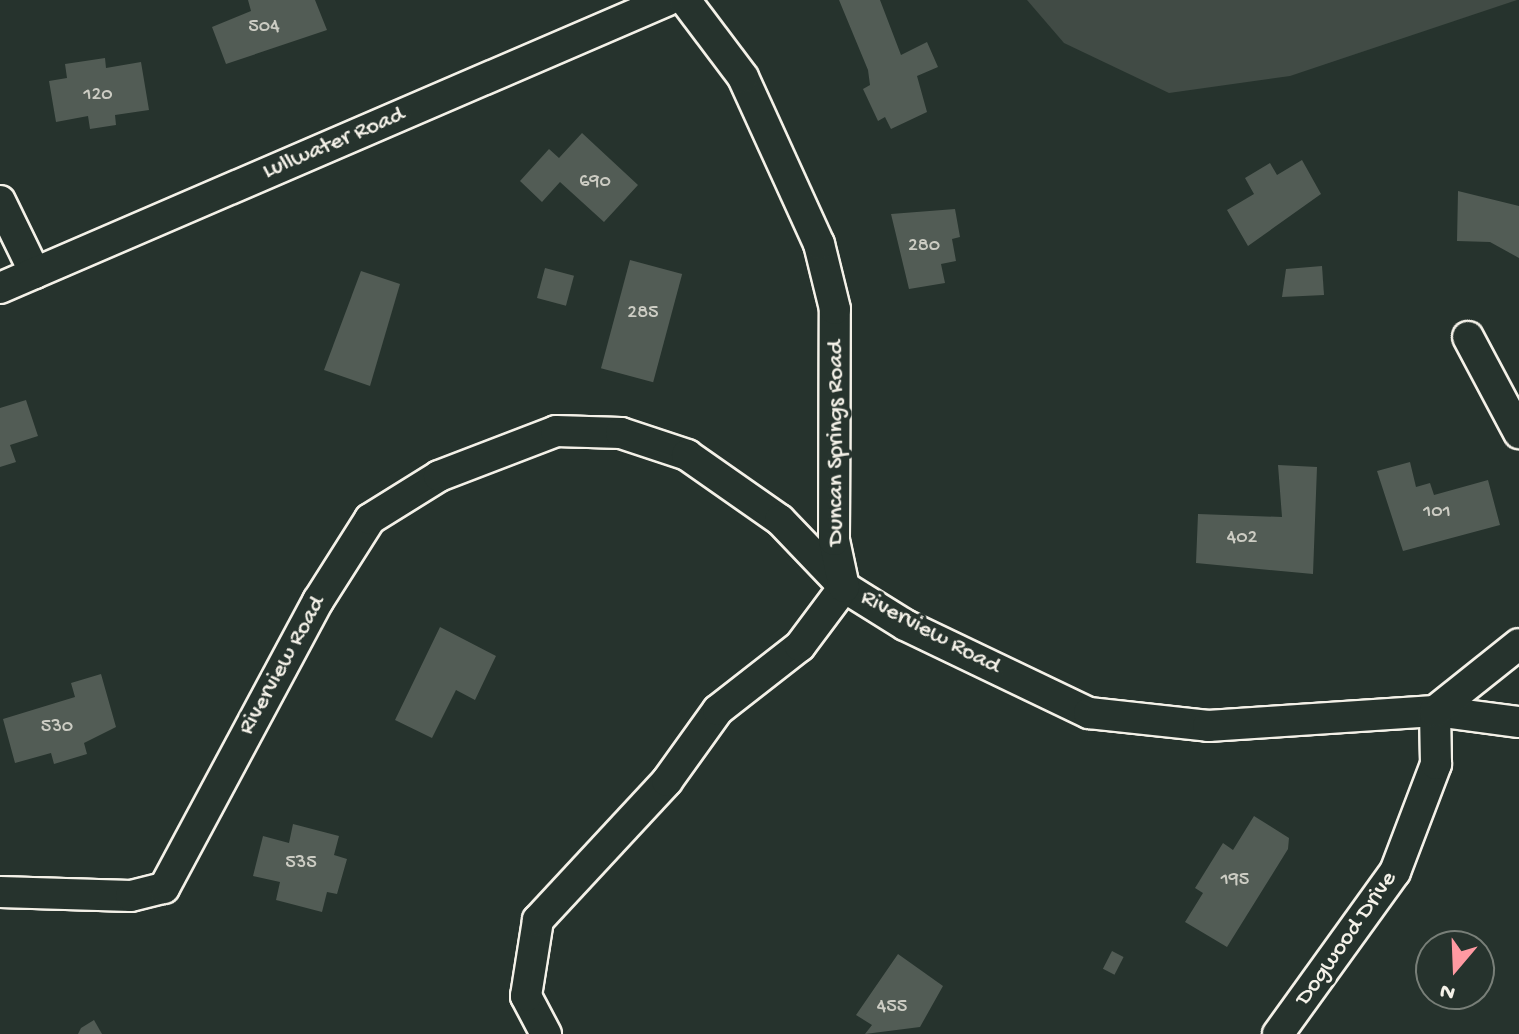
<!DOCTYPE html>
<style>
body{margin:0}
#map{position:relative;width:1519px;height:1034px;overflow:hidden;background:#26332d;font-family:"Gochi Hand",sans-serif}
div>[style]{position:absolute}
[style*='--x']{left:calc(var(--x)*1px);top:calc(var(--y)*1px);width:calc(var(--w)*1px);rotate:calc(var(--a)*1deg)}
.green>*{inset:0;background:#414b45}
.building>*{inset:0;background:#525c55;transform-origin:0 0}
.roads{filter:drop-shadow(2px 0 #f4f1e8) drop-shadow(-2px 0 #f4f1e8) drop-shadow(0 2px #f4f1e8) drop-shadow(0 -2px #f4f1e8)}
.minor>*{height:30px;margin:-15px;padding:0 15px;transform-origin:15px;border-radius:15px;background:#26332d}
span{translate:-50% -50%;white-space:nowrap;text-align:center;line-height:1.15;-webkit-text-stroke:7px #26332d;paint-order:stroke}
.number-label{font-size:20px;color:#ccccc3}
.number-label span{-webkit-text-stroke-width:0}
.street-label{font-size:24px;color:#f4f1e8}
.north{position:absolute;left:1415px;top:930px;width:80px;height:80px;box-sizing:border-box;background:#26332d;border:2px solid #787f78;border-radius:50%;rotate:199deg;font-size:22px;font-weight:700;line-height:32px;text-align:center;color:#f4f1e8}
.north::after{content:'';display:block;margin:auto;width:28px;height:36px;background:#ff9aa2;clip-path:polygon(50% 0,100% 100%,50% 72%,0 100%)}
</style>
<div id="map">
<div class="green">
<div style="clip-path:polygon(1027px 0,1517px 0,1290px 76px,1169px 93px,1064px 43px)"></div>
</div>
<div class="building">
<div style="clip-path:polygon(248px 0,315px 0,327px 30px,226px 64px,212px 27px,251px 11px)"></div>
<div style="clip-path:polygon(839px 0,880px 0,901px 55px,927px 42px,938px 67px,917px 76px,927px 112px,891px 129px,885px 117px,878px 121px,863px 89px,870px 85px,868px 70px)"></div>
<div style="clip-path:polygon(105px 58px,106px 68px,141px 62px,149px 110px,115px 115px,116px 125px,90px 129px,88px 116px,56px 122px,49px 81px,67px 78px,65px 64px)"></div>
<div style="clip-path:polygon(582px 133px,638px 185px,604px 222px,560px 182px,542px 202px,520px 181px,549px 149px,559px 158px)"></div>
<div style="clip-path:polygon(1302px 160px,1321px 194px,1248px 246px,1227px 210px,1254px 194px,1245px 178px,1270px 163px,1277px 175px)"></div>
<div style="clip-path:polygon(1458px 191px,1519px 206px,1519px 258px,1490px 242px,1457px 241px)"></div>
<div style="clip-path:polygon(955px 209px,960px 237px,952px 239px,956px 261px,941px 264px,945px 283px,909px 289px,891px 214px)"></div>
<div style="left:630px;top:260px;width:54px;height:112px;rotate:15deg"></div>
<div style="clip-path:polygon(1322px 266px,1324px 295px,1282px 297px,1286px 269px)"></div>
<div style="left:545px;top:268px;width:30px;height:31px;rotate:15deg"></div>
<div style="clip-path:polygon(361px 271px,400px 284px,370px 386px,324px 370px)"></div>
<div style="clip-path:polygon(26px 400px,38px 436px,10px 445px,16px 462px,0 467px,0 408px)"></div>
<div style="clip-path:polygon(1410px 462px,1416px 487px,1430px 483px,1434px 495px,1488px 480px,1500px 525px,1403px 551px,1377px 471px)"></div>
<div style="clip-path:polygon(1278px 465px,1317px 467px,1313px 574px,1196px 563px,1198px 514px,1282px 517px)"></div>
<div style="clip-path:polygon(440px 627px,496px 656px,475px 700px,456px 690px,432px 738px,395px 720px)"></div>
<div style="clip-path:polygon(101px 674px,116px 727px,84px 743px,87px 754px,54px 764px,51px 753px,15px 763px,3px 719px,75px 697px,71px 683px)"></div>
<div style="clip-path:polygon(1254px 816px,1289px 838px,1288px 849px,1227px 947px,1185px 922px,1203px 893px,1195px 888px,1223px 843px,1233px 850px)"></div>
<div style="clip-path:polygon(293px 824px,339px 836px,334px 855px,347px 859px,337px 894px,327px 892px,322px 912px,276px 900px,280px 882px,253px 876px,263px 836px,289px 843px)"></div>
<div style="left:1112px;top:951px;width:13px;height:20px;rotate:27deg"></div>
<div style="clip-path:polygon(898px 954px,943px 986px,920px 1027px,865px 1034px,872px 1025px,856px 1015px)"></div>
<div style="clip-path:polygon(94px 1020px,102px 1034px,78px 1034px,81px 1028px)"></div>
</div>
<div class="roads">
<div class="minor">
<div style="--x:0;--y:201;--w:80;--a:64.1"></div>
<div style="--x:0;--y:288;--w:727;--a:-23.32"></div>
<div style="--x:1468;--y:337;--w:109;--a:62"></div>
<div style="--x:0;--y:892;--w:131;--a:1.7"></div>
<div style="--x:131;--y:896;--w:34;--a:-14"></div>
<div style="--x:164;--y:888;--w:326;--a:-61.8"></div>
<div style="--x:318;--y:601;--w:97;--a:-57.6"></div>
<div style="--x:370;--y:519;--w:81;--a:-31.9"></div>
<div style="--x:439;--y:476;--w:125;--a:-21"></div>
<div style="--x:556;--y:431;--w:65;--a:1.8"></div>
<div style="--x:621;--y:433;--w:70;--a:18.4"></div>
<div style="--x:687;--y:455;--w:113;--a:35"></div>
<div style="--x:780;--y:520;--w:93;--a:46.3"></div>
<div style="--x:844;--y:587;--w:72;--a:31.9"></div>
<div style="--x:905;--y:625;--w:204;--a:25.6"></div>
<div style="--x:1089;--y:713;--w:120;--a:6.2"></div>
<div style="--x:1208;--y:726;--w:227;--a:-3.8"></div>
<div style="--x:1435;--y:711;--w:85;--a:7.5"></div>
<div style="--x:546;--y:1034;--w:43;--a:-117.8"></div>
<div style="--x:526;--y:996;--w:77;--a:-81"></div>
<div style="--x:538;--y:920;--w:190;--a:-47.1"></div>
<div style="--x:667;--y:781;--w:87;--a:-54.3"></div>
<div style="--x:718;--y:710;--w:104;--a:-38"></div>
<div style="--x:800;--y:646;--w:74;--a:-53.3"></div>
<div style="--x:844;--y:587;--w:48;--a:-102"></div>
<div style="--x:834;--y:540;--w:231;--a:-89.8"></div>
<div style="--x:835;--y:309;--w:67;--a:-103.8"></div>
<div style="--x:819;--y:244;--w:183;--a:-114.5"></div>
<div style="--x:743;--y:77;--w:96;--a:-127"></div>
<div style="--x:1278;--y:1034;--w:200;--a:-54.2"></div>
<div style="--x:1395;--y:872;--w:116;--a:-69.2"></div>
<div style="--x:1436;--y:764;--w:53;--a:-91.1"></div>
<div style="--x:1435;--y:711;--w:107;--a:-38.6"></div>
</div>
</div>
<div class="number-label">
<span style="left:264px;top:27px">504</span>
<span style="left:98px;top:95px">120</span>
<span style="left:595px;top:182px">690</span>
<span style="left:924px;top:246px">280</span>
<span style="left:643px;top:313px">285</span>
<span style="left:1437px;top:512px">101</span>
<span style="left:1242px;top:538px">402</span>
<span style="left:57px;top:727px">530</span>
<span style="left:301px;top:863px">535</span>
<span style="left:1235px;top:880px">195</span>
<span style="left:892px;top:1007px">455</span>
</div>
<div class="street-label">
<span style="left:334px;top:144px;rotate:-23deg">Lullwater Road</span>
<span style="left:837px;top:443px;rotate:-90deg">Duncan Springs Road</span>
<span style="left:930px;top:633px;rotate:28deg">Riverview Road</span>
<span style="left:283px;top:666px;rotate:-61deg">Riverview Road</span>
<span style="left:1347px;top:939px;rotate:-55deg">Dogwood Drive</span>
</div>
<div class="north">N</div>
</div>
